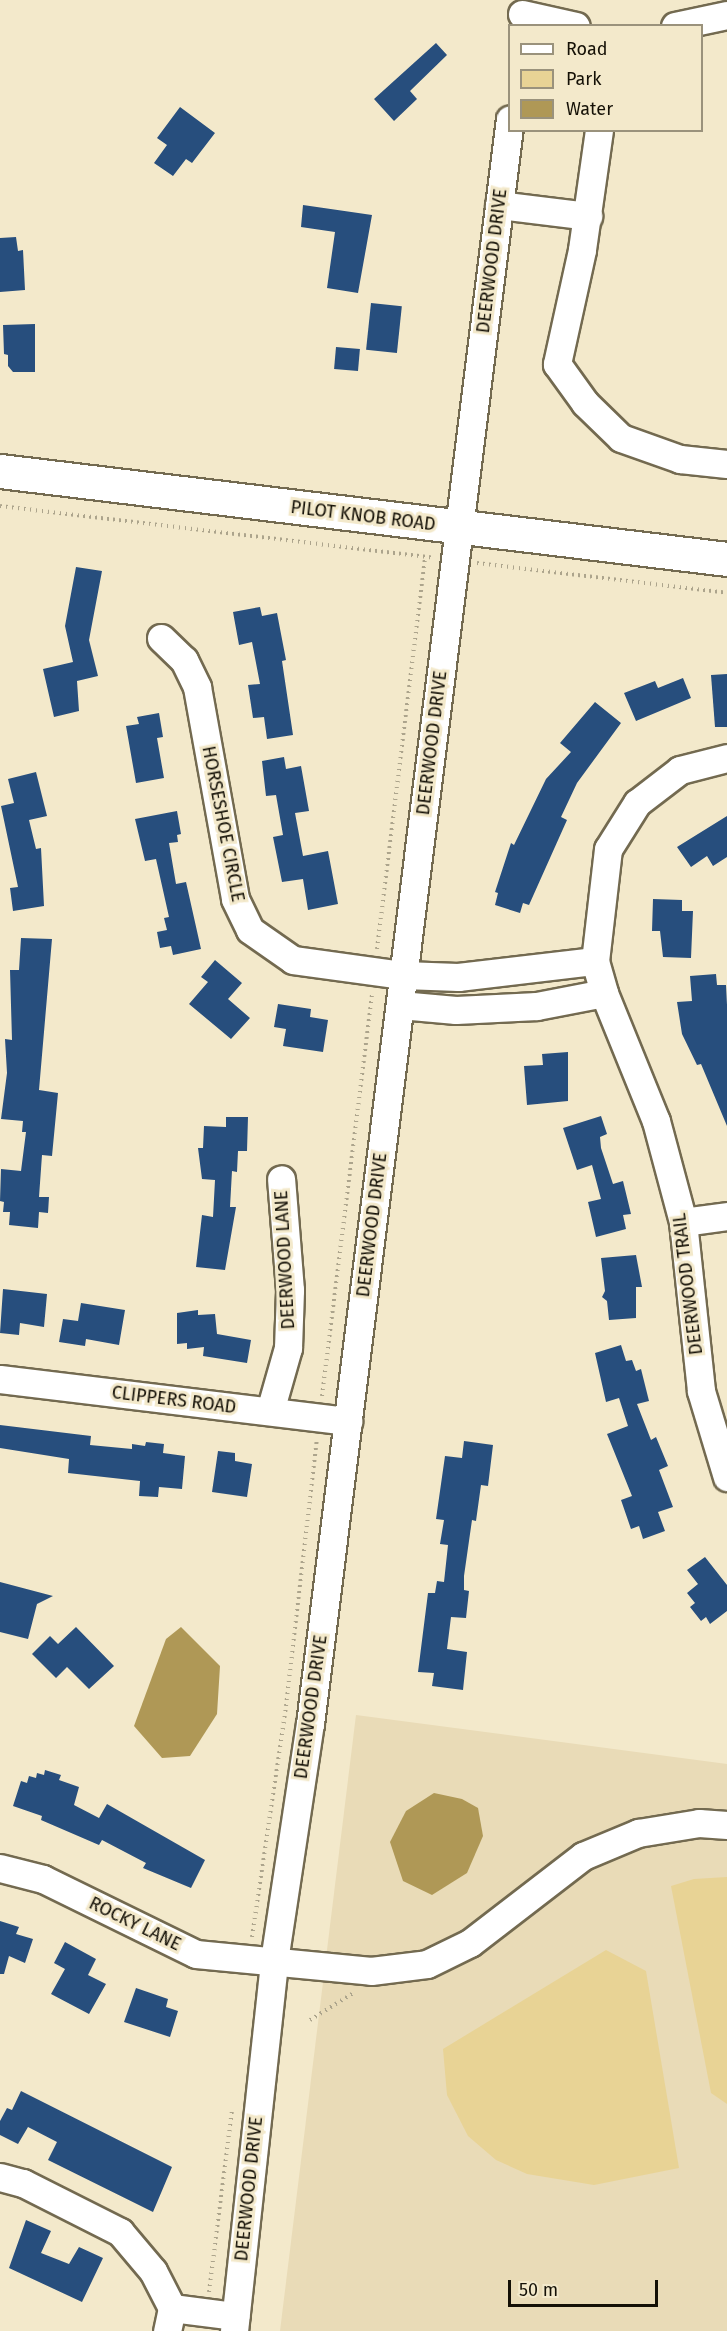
<!DOCTYPE html>
<style>
body{margin:0}
#map{position:relative;width:727px;height:2331px;overflow:hidden;background:#f3e9cb;font-family:"Fira Sans",sans-serif}
div>[style]{position:absolute}
[style*='--x']{left:calc(var(--x)*1px);top:calc(var(--y)*1px);width:calc(var(--w)*1px);rotate:calc(var(--a)*1deg)}
.built>*{inset:0;background:#e9dbb7}
.green>*{inset:0;background:#e8d395}
.water>*{inset:0;background:#af9856}
.building>*{inset:0;background:#274e7d;transform-origin:0 0}
.path>*{height:4px;margin-top:-2px;transform-origin:0;background:repeating-linear-gradient(90deg,#aca48c 0 1.5px,transparent 0 6px)}
.roads{filter:drop-shadow(2px 0 #736a50) drop-shadow(-2px 0 #736a50) drop-shadow(0 2px #736a50) drop-shadow(0 -2px #736a50)}
.minor>*{height:27px;margin:-13.5px;padding:0 13.5px;transform-origin:13.5px;border-radius:13.5px;background:#fff}
.major>*{height:33px;margin:-16.5px;padding:0 16.5px;transform-origin:16.5px;border-radius:16.5px;background:#fff}
span{translate:-50% -50%;white-space:nowrap;text-align:center;line-height:1.15;-webkit-text-stroke:6px #f3e9cb;paint-order:stroke}
.street-label{font-size:18px;color:#141006}
.legend{position:absolute;left:508px;top:24px;width:195px;height:108px;box-sizing:border-box;background:#f3e9cb;border:2px solid #9a927c;margin:0;padding:8px 10px;list-style:none;font-size:18px;color:#141006}
.legend li{display:flex;align-items:center;gap:12px;height:30px}
.legend b{width:30px;border:2px solid #9a927c}
.scale{position:absolute;left:508px;top:2280px;width:150px;height:27px;box-sizing:border-box;border:3px solid #141006;border-top:0;padding-left:8px;font-size:18px;line-height:21px;white-space:nowrap;color:#141006;-webkit-text-stroke:4px #f3e9cb;paint-order:stroke}
</style>
<div id="map">
<div class="built">
<div style="clip-path:polygon(356px 1715px,727px 1764px,727px 2331px,280px 2331px)"></div>
</div>
<div class="green">
<div style="clip-path:polygon(727px 1877px,727px 2104px,711px 2093px,671px 1886px,694px 1879px)"></div>
<div style="clip-path:polygon(606px 1950px,646px 1971px,679px 2168px,594px 2185px,527px 2174px,496px 2160px,468px 2136px,447px 2095px,443px 2049px)"></div>
</div>
<div class="water">
<div style="clip-path:polygon(181px 1627px,220px 1666px,217px 1714px,190px 1756px,162px 1758px,134px 1726px,166px 1639px)"></div>
<div style="clip-path:polygon(434px 1793px,462px 1799px,478px 1808px,483px 1836px,467px 1873px,432px 1895px,403px 1881px,390px 1842px,406px 1811px)"></div>
</div>
<div class="building">
<div style="clip-path:polygon(436px 43px,447px 55px,410px 91px,417px 99px,394px 121px,374px 99px)"></div>
<div style="clip-path:polygon(180px 107px,215px 133px,192px 163px,186px 159px,173px 176px,154px 163px,167px 145px,157px 138px)"></div>
<div style="clip-path:polygon(303px 205px,372px 215px,358px 293px,327px 288px,335px 232px,301px 227px)"></div>
<div style="clip-path:polygon(16px 237px,18px 251px,23px 250px,25px 290px,0 292px,0 238px)"></div>
<div style="left:371px;top:303px;width:31px;height:47px;rotate:6deg"></div>
<div style="clip-path:polygon(35px 324px,35px 372px,13px 372px,8px 366px,8px 355px,4px 354px,3px 325px)"></div>
<div style="left:336px;top:347px;width:24px;height:22px;rotate:5deg"></div>
<div style="clip-path:polygon(76px 567px,102px 571px,89px 640px,98px 676px,77px 681px,79px 711px,54px 717px,43px 669px,73px 662px,65px 626px)"></div>
<div style="clip-path:polygon(260px 607px,262px 616px,277px 613px,286px 660px,282px 661px,293px 735px,267px 739px,264px 717px,253px 718px,248px 685px,260px 684px,252px 642px,239px 645px,233px 612px)"></div>
<div style="clip-path:polygon(727px 674px,727px 727px,715px 727px,711px 675px)"></div>
<div style="clip-path:polygon(683px 678px,691px 698px,636px 721px,624px 693px,655px 681px,658px 688px)"></div>
<div style="clip-path:polygon(595px 702px,621px 723px,577px 783px,561px 817px,567px 820px,529px 905px,523px 903px,520px 913px,495px 905px,498px 893px,495px 892px,511px 843px,514px 845px,546px 779px,571px 752px,560px 743px)"></div>
<div style="clip-path:polygon(159px 713px,163px 737px,157px 738px,164px 778px,136px 783px,126px 726px,139px 724px,137px 717px)"></div>
<div style="clip-path:polygon(284px 757px,286px 769px,301px 766px,309px 811px,295px 813px,303px 856px,328px 851px,338px 904px,308px 910px,303px 879px,282px 882px,273px 837px,283px 835px,276px 795px,266px 796px,262px 761px)"></div>
<div style="clip-path:polygon(36px 772px,47px 816px,29px 820px,36px 849px,41px 848px,44px 906px,13px 911px,10px 888px,18px 887px,1px 806px,14px 803px,8px 779px)"></div>
<div style="clip-path:polygon(177px 811px,181px 834px,177px 835px,178px 842px,169px 843px,176px 884px,186px 882px,201px 949px,173px 955px,171px 946px,160px 948px,157px 932px,167px 930px,164px 918px,169px 917px,156px 859px,145px 861px,135px 819px)"></div>
<div style="clip-path:polygon(727px 816px,727px 857px,713px 866px,707px 856px,691px 867px,677px 847px)"></div>
<div style="clip-path:polygon(653px 899px,682px 900px,682px 911px,693px 911px,691px 958px,663px 957px,660px 931px,652px 931px)"></div>
<div style="clip-path:polygon(21px 938px,52px 939px,39px 1090px,58px 1093px,52px 1156px,42px 1155px,39px 1197px,49px 1197px,48px 1213px,39px 1212px,38px 1228px,9px 1225px,10px 1212px,3px 1212px,4px 1202px,0 1201px,1px 1169px,21px 1171px,26px 1132px,22px 1132px,23px 1121px,1px 1119px,7px 1073px,5px 1039px,12px 1040px,10px 970px,19px 970px)"></div>
<div style="clip-path:polygon(215px 960px,242px 983px,228px 999px,250px 1018px,231px 1039px,189px 1004px,208px 982px,201px 977px)"></div>
<div style="clip-path:polygon(716px 974px,717px 985px,726px 985px,727px 1005px,727px 1126px,701px 1064px,697px 1065px,682px 1034px,677px 1002px,692px 1001px,690px 976px)"></div>
<div style="clip-path:polygon(278px 1004px,311px 1009px,310px 1017px,328px 1020px,323px 1052px,283px 1046px,286px 1029px,274px 1027px)"></div>
<div style="clip-path:polygon(568px 1052px,568px 1101px,527px 1105px,524px 1066px,543px 1065px,542px 1054px)"></div>
<div style="clip-path:polygon(601px 1116px,607px 1134px,600px 1137px,601px 1148px,613px 1184px,623px 1181px,631px 1214px,623px 1215px,626px 1229px,596px 1237px,588px 1202px,601px 1199px,592px 1165px,577px 1170px,563px 1128px)"></div>
<div style="clip-path:polygon(226px 1117px,248px 1117px,247px 1151px,238px 1151px,237px 1172px,232px 1171px,230px 1207px,236px 1207px,225px 1270px,196px 1267px,202px 1215px,213px 1217px,215px 1180px,202px 1179px,198px 1148px,203px 1148px,204px 1126px,226px 1127px)"></div>
<div style="clip-path:polygon(636px 1255px,642px 1287px,636px 1287px,636px 1318px,609px 1320px,607px 1301px,602px 1297px,605px 1291px,601px 1258px)"></div>
<div style="clip-path:polygon(3px 1289px,47px 1294px,44px 1327px,20px 1323px,19px 1335px,0 1333px)"></div>
<div style="clip-path:polygon(81px 1303px,125px 1310px,119px 1345px,86px 1339px,85px 1346px,59px 1342px,63px 1319px,78px 1321px)"></div>
<div style="clip-path:polygon(198px 1310px,198px 1315px,215px 1314px,217px 1334px,251px 1340px,247px 1363px,203px 1356px,204px 1347px,187px 1349px,187px 1343px,177px 1344px,177px 1313px)"></div>
<div style="clip-path:polygon(621px 1345px,626px 1361px,632px 1360px,636px 1371px,641px 1369px,649px 1401px,637px 1404px,651px 1440px,656px 1437px,668px 1466px,659px 1470px,673px 1507px,658px 1512px,665px 1531px,643px 1539px,639px 1526px,631px 1529px,621px 1500px,632px 1496px,607px 1434px,628px 1426px,619px 1398px,606px 1402px,595px 1353px)"></div>
<div style="clip-path:polygon(0 1425px,91px 1436px,90px 1445px,132px 1449px,132px 1444px,145px 1446px,146px 1442px,164px 1444px,163px 1453px,185px 1456px,182px 1489px,159px 1487px,158px 1497px,139px 1496px,140px 1481px,68px 1473px,69px 1459px,0 1448px)"></div>
<div style="clip-path:polygon(464px 1441px,493px 1445px,488px 1486px,481px 1485px,476px 1521px,472px 1520px,464px 1576px,464px 1590px,469px 1591px,466px 1618px,451px 1617px,447px 1649px,467px 1652px,463px 1690px,432px 1686px,434px 1673px,418px 1672px,428px 1593px,435px 1593px,437px 1581px,444px 1582px,448px 1545px,440px 1544px,444px 1520px,436px 1519px,445px 1456px,462px 1458px)"></div>
<div style="clip-path:polygon(218px 1451px,235px 1453px,235px 1461px,252px 1464px,247px 1497px,212px 1492px)"></div>
<div style="clip-path:polygon(705px 1557px,727px 1585px,727px 1611px,710px 1624px,706px 1617px,701px 1621px,690px 1607px,695px 1603px,687px 1593px,698px 1584px,687px 1570px)"></div>
<div style="clip-path:polygon(0 1582px,53px 1596px,37px 1604px,28px 1639px,0 1632px)"></div>
<div style="clip-path:polygon(76px 1627px,114px 1666px,89px 1689px,67px 1667px,56px 1678px,32px 1654px,50px 1636px,58px 1644px)"></div>
<div style="clip-path:polygon(45px 1770px,61px 1775px,59px 1780px,79px 1787px,74px 1805px,99px 1818px,107px 1804px,205px 1860px,191px 1888px,143px 1868px,146px 1863px,102px 1840px,99px 1845px,41px 1820px,42px 1816px,13px 1806px,21px 1781px,27px 1783px,29px 1776px,36px 1778px,37px 1773px,44px 1775px)"></div>
<div style="clip-path:polygon(0 1921px,19px 1927px,16px 1934px,33px 1939px,25px 1963px,9px 1956px,4px 1974px,0 1974px)"></div>
<div style="clip-path:polygon(65px 1942px,96px 1959px,88px 1975px,106px 1984px,89px 2014px,51px 1994px,65px 1969px,54px 1963px)"></div>
<div style="clip-path:polygon(136px 1988px,168px 1999px,166px 2007px,178px 2011px,170px 2037px,124px 2022px)"></div>
<div style="clip-path:polygon(21px 2091px,172px 2167px,153px 2212px,48px 2160px,57px 2142px,28px 2127px,18px 2144px,0 2135px,0 2121px,7px 2108px,12px 2110px)"></div>
<div style="clip-path:polygon(26px 2220px,51px 2231px,41px 2253px,69px 2264px,79px 2247px,103px 2258px,82px 2302px,9px 2268px)"></div>
</div>
<div class="path">
<div style="--x:0;--y:506;--w:437;--a:6.8"></div>
<div style="--x:477;--y:563;--w:252;--a:6.8"></div>
<div style="--x:377;--y:949;--w:395;--a:-83"></div>
<div style="--x:322;--y:1396;--w:407;--a:-82.9"></div>
<div style="--x:252;--y:1937;--w:233;--a:-81.6"></div>
<div style="--x:286;--y:1706;--w:269;--a:-83.4"></div>
<div style="--x:310;--y:2020;--w:53;--a:-31.9"></div>
<div style="--x:209;--y:2292;--w:184;--a:-82.8"></div>
</div>
<div class="roads">
<div class="minor">
<div style="--x:522;--y:14;--w:55;--a:12.5"></div>
<div style="--x:675;--y:26;--w:53;--a:-11.9"></div>
<div style="--x:599;--y:130;--w:121;--a:98.1"></div>
<div style="--x:582;--y:250;--w:117;--a:102.4"></div>
<div style="--x:557;--y:364;--w:48;--a:54.3"></div>
<div style="--x:585;--y:403;--w:50;--a:44.2"></div>
<div style="--x:621;--y:438;--w:63;--a:19.6"></div>
<div style="--x:680;--y:459;--w:47;--a:6.1"></div>
<div style="--x:499;--y:205;--w:90;--a:7"></div>
<div style="--x:161;--y:638;--w:32;--a:44"></div>
<div style="--x:184;--y:660;--w:30;--a:64"></div>
<div style="--x:197;--y:687;--w:215;--a:79.8"></div>
<div style="--x:235;--y:899;--w:34;--a:64"></div>
<div style="--x:250;--y:930;--w:52;--a:34.9"></div>
<div style="--x:293;--y:960;--w:111;--a:7.8"></div>
<div style="--x:403;--y:975;--w:55;--a:2.1"></div>
<div style="--x:458;--y:977;--w:138;--a:-6.7"></div>
<div style="--x:727;--y:758;--w:49;--a:165.7"></div>
<div style="--x:680;--y:770;--w:54;--a:142.5"></div>
<div style="--x:637;--y:803;--w:54;--a:122.2"></div>
<div style="--x:608;--y:849;--w:113;--a:96.6"></div>
<div style="--x:595;--y:961;--w:33;--a:74"></div>
<div style="--x:604;--y:993;--w:138;--a:67.9"></div>
<div style="--x:656;--y:1121;--w:105;--a:75"></div>
<div style="--x:683;--y:1222;--w:170;--a:83.9"></div>
<div style="--x:701;--y:1391;--w:90;--a:73.2"></div>
<div style="--x:400;--y:1005;--w:56;--a:5.1"></div>
<div style="--x:456;--y:1010;--w:81;--a:-2.8"></div>
<div style="--x:537;--y:1006;--w:68;--a:-11"></div>
<div style="--x:683;--y:1222;--w:44;--a:-7.8"></div>
<div style="--x:0;--y:1379;--w:351;--a:6.9"></div>
<div style="--x:270;--y:1411;--w:66;--a:-74.1"></div>
<div style="--x:288;--y:1348;--w:58;--a:-88"></div>
<div style="--x:290;--y:1290;--w:111;--a:-94.6"></div>
<div style="--x:0;--y:1868;--w:44;--a:14.3"></div>
<div style="--x:43;--y:1879;--w:170;--a:26.1"></div>
<div style="--x:196;--y:1954;--w:176;--a:5.5"></div>
<div style="--x:371;--y:1971;--w:56;--a:-7.1"></div>
<div style="--x:427;--y:1964;--w:48;--a:-26"></div>
<div style="--x:470;--y:1943;--w:143;--a:-37.6"></div>
<div style="--x:583;--y:1856;--w:60;--a:-22.7"></div>
<div style="--x:638;--y:1833;--w:62;--a:-9.3"></div>
<div style="--x:699;--y:1823;--w:28;--a:4"></div>
<div style="--x:0;--y:2177;--w:24;--a:15"></div>
<div style="--x:23;--y:2183;--w:109;--a:26.8"></div>
<div style="--x:120;--y:2232;--w:51;--a:49.8"></div>
<div style="--x:153;--y:2271;--w:42;--a:62.8"></div>
<div style="--x:172;--y:2308;--w:24;--a:102"></div>
<div style="--x:172;--y:2308;--w:64;--a:7.2"></div>
<div style="--x:234;--y:2331;--w:372;--a:-83.8"></div>
<div style="--x:274;--y:1961;--w:240;--a:-81.4"></div>
<div style="--x:310;--y:1724;--w:1617;--a:-82.9"></div>
</div>
<div class="major">
<div style="--x:0;--y:471;--w:732;--a:6.9"></div>
</div>
</div>
<div class="street-label">
<span style="left:492px;top:261px;rotate:-83deg">DEERWOOD DRIVE</span>
<span style="left:363px;top:516px;rotate:7deg">PILOT KNOB ROAD</span>
<span style="left:432px;top:743px;rotate:-83deg">DEERWOOD DRIVE</span>
<span style="left:223px;top:824px;rotate:79deg">HORSESHOE CIRCLE</span>
<span style="left:372px;top:1225px;rotate:-83deg">DEERWOOD DRIVE</span>
<span style="left:285px;top:1260px;rotate:-93deg">DEERWOOD LANE</span>
<span style="left:688px;top:1284px;rotate:-97deg">DEERWOOD TRAIL</span>
<span style="left:174px;top:1400px;rotate:7deg">CLIPPERS ROAD</span>
<span style="left:311px;top:1707px;rotate:-82deg">DEERWOOD DRIVE</span>
<span style="left:135px;top:1924px;rotate:26deg">ROCKY LANE</span>
<span style="left:249px;top:2189px;rotate:-84deg">DEERWOOD DRIVE</span>
</div>
<ul class="legend">
<li><b style="height:8px;background:#fff"></b>Road</li>
<li><b style="height:16px;background:#e8d395"></b>Park</li>
<li><b style="height:16px;background:#af9856"></b>Water</li>
</ul>
<div class="scale">50 m</div>
</div>
